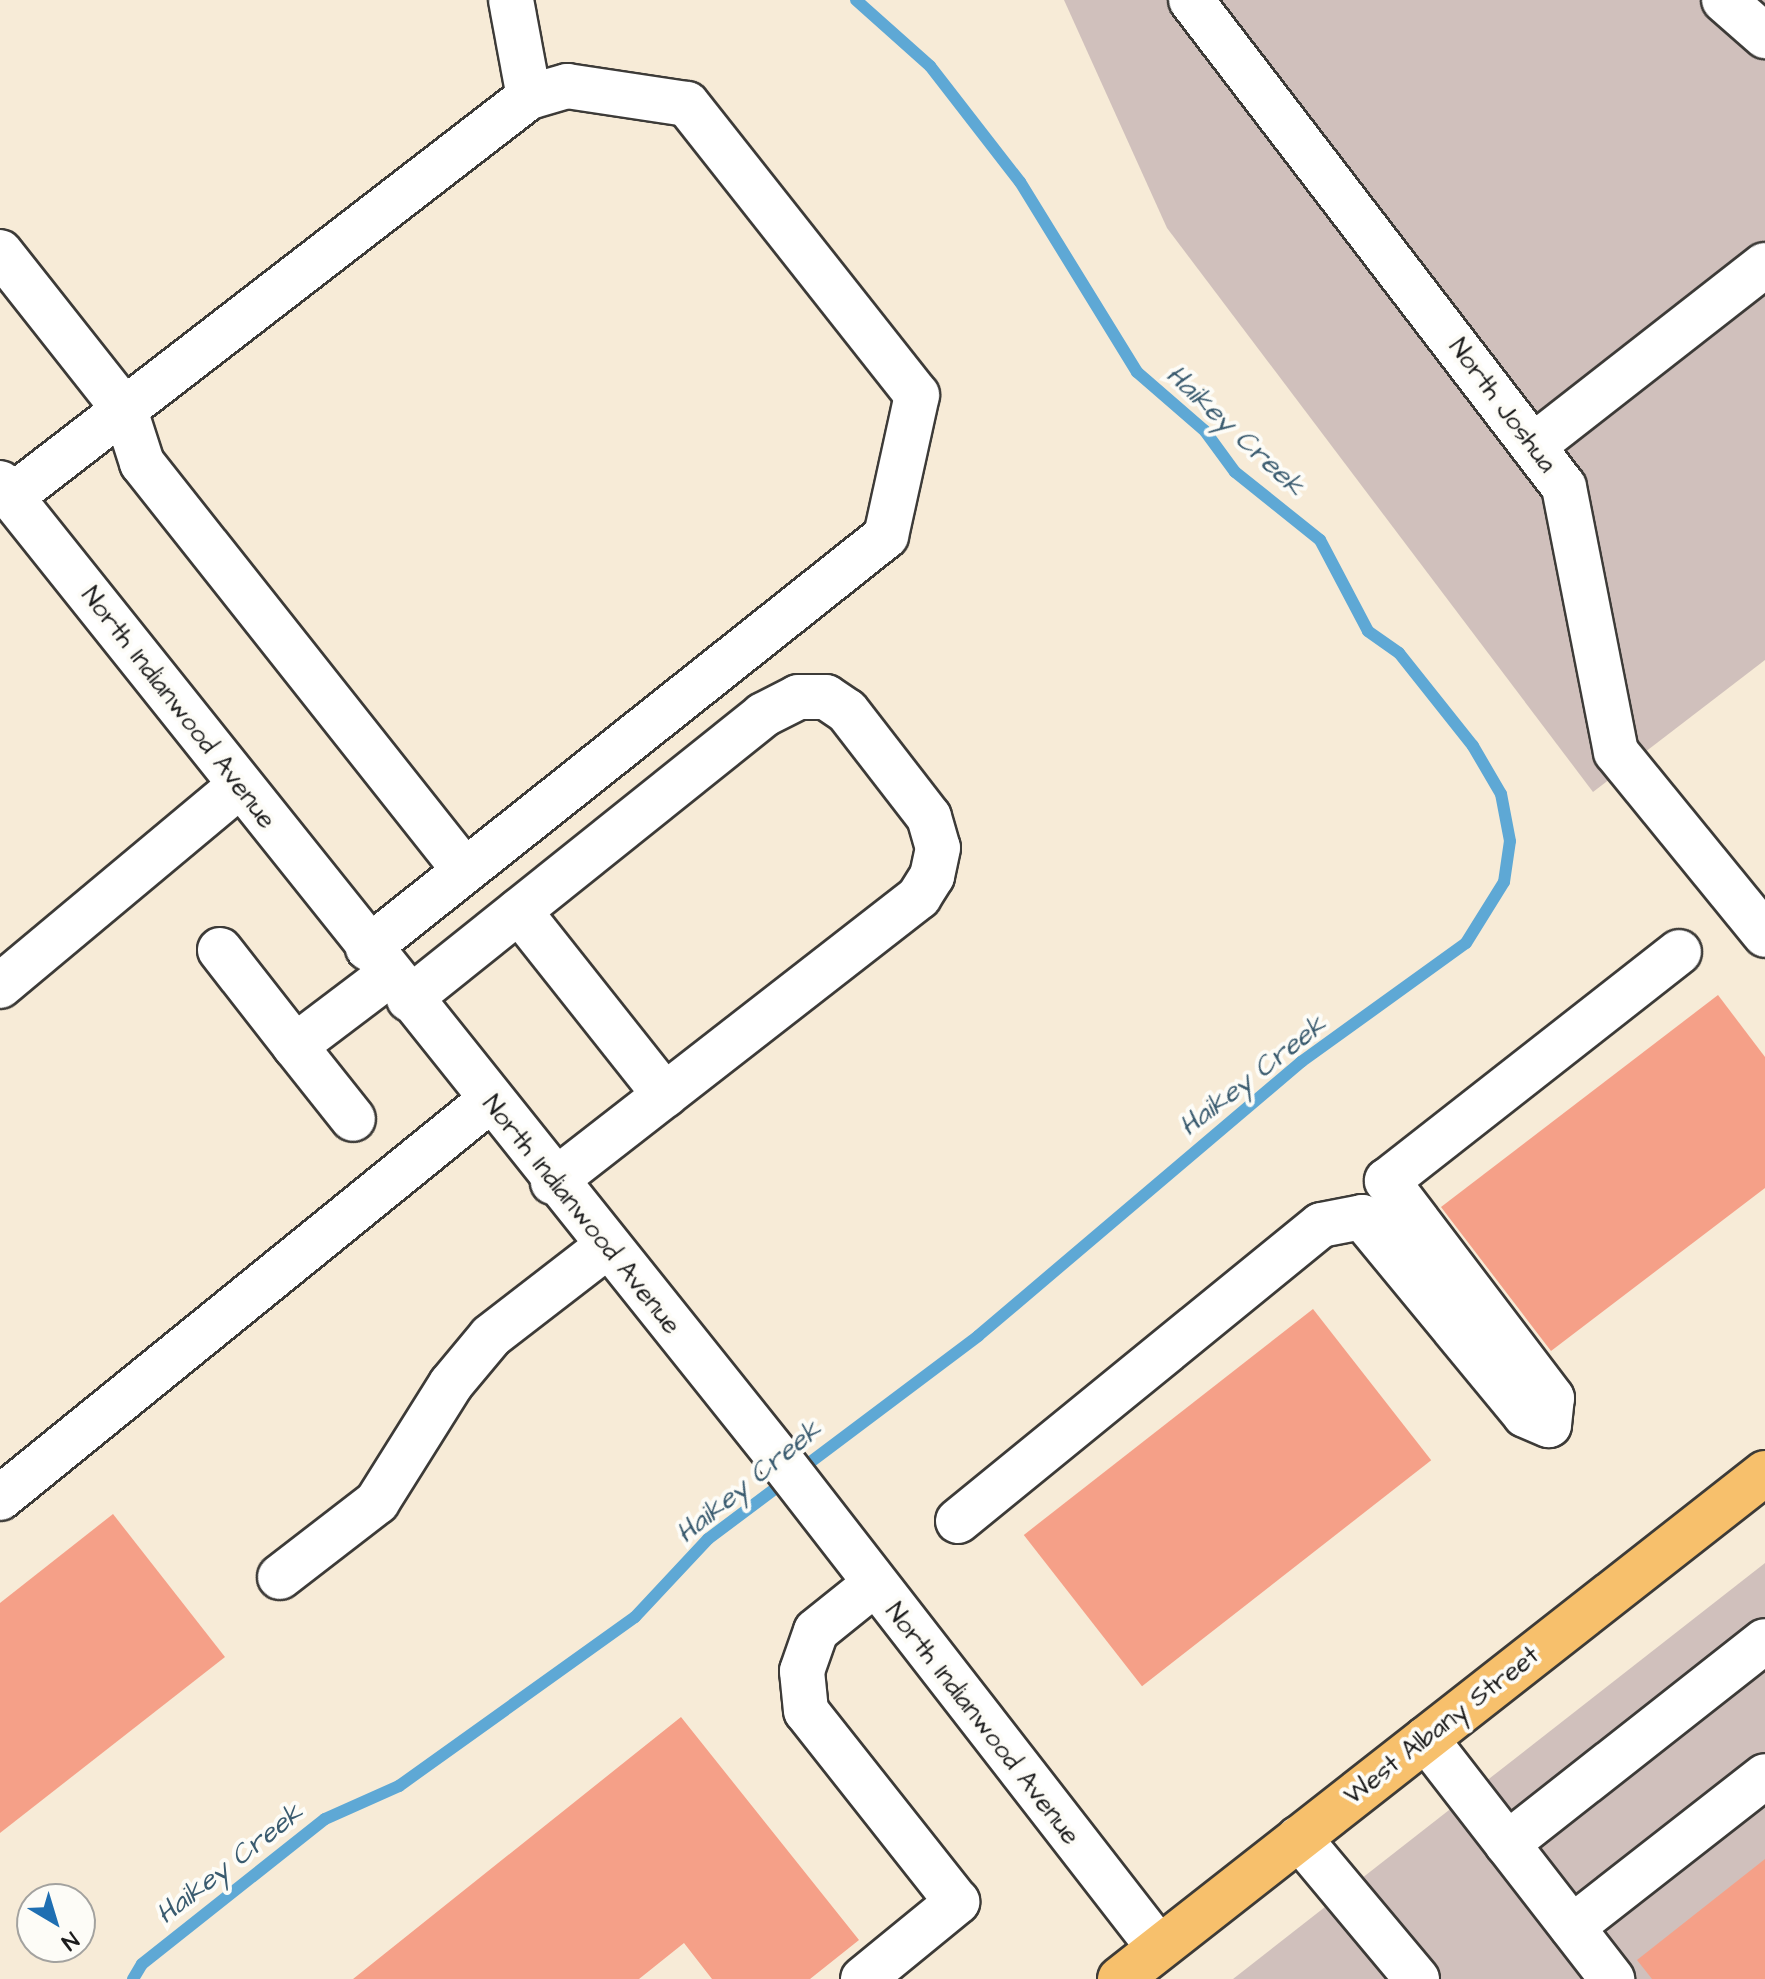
<!DOCTYPE html>
<style>
body{margin:0}
#map{position:relative;width:1765px;height:1979px;overflow:hidden;background:#f7ebd7;font-family:"Architects Daughter",sans-serif}
div>[style]{position:absolute}
[style*='--x']{left:calc(var(--x)*1px);top:calc(var(--y)*1px);width:calc(var(--w)*1px);rotate:calc(var(--a)*1deg)}
.industrial>*{inset:0;background:#d0c0bc}
.stream>*{height:12px;margin:-6px;padding:0 6px;transform-origin:6px;border-radius:6px;background:#5ea8d5}
.building>*{inset:0;background:#f5a088;transform-origin:0 0}
.roads{filter:drop-shadow(2px 0 #3d3b38) drop-shadow(-2px 0 #3d3b38) drop-shadow(0 2px #3d3b38) drop-shadow(0 -2px #3d3b38)}
.minor>*{height:44px;margin:-22px;padding:0 22px;transform-origin:22px;border-radius:22px;background:#fff}
.major>*{height:44px;margin:-22px;padding:0 22px;transform-origin:22px;border-radius:22px;background:#f7c06c}
span{translate:-50% -50%;white-space:nowrap;text-align:center;line-height:1.15;-webkit-text-stroke:8px #fdfcf7;paint-order:stroke}
.street-label{font-size:26px;color:#1c1c1c}
.water-label{font-size:28px;color:#3a5b6f;font-style:italic}
.north{position:absolute;left:16px;top:1883px;width:80px;height:80px;box-sizing:border-box;background:#fdfcf7;border:2px solid #a3a29f;border-radius:50%;rotate:142deg;font-size:22px;font-weight:700;line-height:32px;text-align:center;color:#1c1c1c}
.north::after{content:'';display:block;margin:auto;width:28px;height:36px;background:#1f6fb2;clip-path:polygon(50% 0,100% 100%,50% 72%,0 100%)}
</style>
<div id="map">
<div class="industrial">
<div style="clip-path:polygon(1064px 0,1765px 0,1765px 660px,1593px 792px,1167px 228px)"></div>
<div style="clip-path:polygon(1765px 1563px,1765px 1979px,1233px 1979px)"></div>
</div>
<div class="stream">
<div style="--x:133;--y:1979;--w:17;--a:-59"></div>
<div style="--x:142;--y:1964;--w:233;--a:-38.4"></div>
<div style="--x:325;--y:1819;--w:81;--a:-24"></div>
<div style="--x:399;--y:1786;--w:290;--a:-35.6"></div>
<div style="--x:635;--y:1617;--w:107;--a:-46.9"></div>
<div style="--x:708;--y:1539;--w:338;--a:-36.9"></div>
<div style="--x:978;--y:1336;--w:424;--a:-40.3"></div>
<div style="--x:1301;--y:1062;--w:203;--a:-35.8"></div>
<div style="--x:1466;--y:943;--w:72;--a:-58.1"></div>
<div style="--x:1504;--y:882;--w:41;--a:-81.7"></div>
<div style="--x:1510;--y:841;--w:48;--a:-100.8"></div>
<div style="--x:1501;--y:794;--w:56;--a:-120.3"></div>
<div style="--x:1473;--y:746;--w:119;--a:-128.5"></div>
<div style="--x:1399;--y:653;--w:38;--a:-145"></div>
<div style="--x:1368;--y:631;--w:103;--a:-117.8"></div>
<div style="--x:1320;--y:540;--w:109;--a:-141.3"></div>
<div style="--x:1235;--y:472;--w:51;--a:-126.2"></div>
<div style="--x:1205;--y:431;--w:90;--a:-139.1"></div>
<div style="--x:1137;--y:372;--w:223;--a:-121.6"></div>
<div style="--x:1020;--y:182;--w:147;--a:-127.8"></div>
<div style="--x:930;--y:66;--w:99;--a:-138.3"></div>
</div>
<div class="building">
<div style="clip-path:polygon(1718px 995px,1765px 1057px,1765px 1188px,1551px 1351px,1441px 1207px)"></div>
<div style="left:1313px;top:1309px;width:192px;height:367px;rotate:52deg"></div>
<div style="clip-path:polygon(113px 1514px,225px 1657px,0 1833px,0 1603px)"></div>
<div style="clip-path:polygon(681px 1717px,859px 1940px,810px 1979px,712px 1979px,684px 1943px,639px 1979px,353px 1979px)"></div>
<div style="clip-path:polygon(1765px 1859px,1765px 1979px,1652px 1979px,1637px 1960px)"></div>
</div>
<div class="roads">
<div class="minor">
<div style="--x:511;--y:0;--w:99;--a:79.5"></div>
<div style="--x:1191;--y:0;--w:613;--a:52.55"></div>
<div style="--x:1564;--y:487;--w:270;--a:78.9"></div>
<div style="--x:1616;--y:752;--w:236;--a:50.8"></div>
<div style="--x:1724;--y:0;--w:55;--a:41.3"></div>
<div style="--x:0;--y:252;--w:201;--a:51.7"></div>
<div style="--x:125;--y:410;--w:56;--a:72.2"></div>
<div style="--x:142;--y:463;--w:520;--a:51.63"></div>
<div style="--x:1533;--y:446;--w:294;--a:-38"></div>
<div style="--x:0;--y:483;--w:1247;--a:51.38"></div>
<div style="--x:778;--y:1457;--w:621;--a:52.19"></div>
<div style="--x:11;--y:497;--w:654;--a:-37.68"></div>
<div style="--x:529;--y:97;--w:40;--a:-16"></div>
<div style="--x:567;--y:86;--w:121;--a:8.5"></div>
<div style="--x:687;--y:104;--w:371;--a:51.7"></div>
<div style="--x:917;--y:395;--w:144;--a:102.4"></div>
<div style="--x:886;--y:536;--w:662;--a:141.5"></div>
<div style="--x:519;--y:911;--w:235;--a:51.6"></div>
<div style="--x:220;--y:950;--w:122;--a:52"></div>
<div style="--x:295;--y:1046;--w:118;--a:-37.1"></div>
<div style="--x:0;--y:986;--w:312;--a:-39.9"></div>
<div style="--x:409;--y:999;--w:454;--a:-38.7"></div>
<div style="--x:763;--y:715;--w:39;--a:-27"></div>
<div style="--x:798;--y:697;--w:28;--a:0"></div>
<div style="--x:826;--y:697;--w:25;--a:34"></div>
<div style="--x:847;--y:711;--w:134;--a:52.3"></div>
<div style="--x:929;--y:817;--w:32;--a:74"></div>
<div style="--x:938;--y:848;--w:29;--a:102"></div>
<div style="--x:932;--y:876;--w:25;--a:122"></div>
<div style="--x:919;--y:897;--w:464;--a:142.1"></div>
<div style="--x:295;--y:1046;--w:93;--a:51.5"></div>
<div style="--x:0;--y:1498;--w:630;--a:-39.07"></div>
<div style="--x:958;--y:1521;--w:468;--a:-39.2"></div>
<div style="--x:1321;--y:1225;--w:42;--a:-11"></div>
<div style="--x:1362;--y:1217;--w:256;--a:50.5"></div>
<div style="--x:1525;--y:1415;--w:26;--a:23"></div>
<div style="--x:1549;--y:1425;--w:27;--a:-84"></div>
<div style="--x:1552;--y:1398;--w:273;--a:-127.2"></div>
<div style="--x:1387;--y:1181;--w:371;--a:-38.1"></div>
<div style="--x:280;--y:1577;--w:123;--a:-37.7"></div>
<div style="--x:377;--y:1502;--w:139;--a:-57.9"></div>
<div style="--x:451;--y:1384;--w:62;--a:-50.2"></div>
<div style="--x:491;--y:1336;--w:144;--a:-37.7"></div>
<div style="--x:1426;--y:1739;--w:304;--a:52.2"></div>
<div style="--x:1299;--y:1838;--w:184;--a:50.1"></div>
<div style="--x:1507;--y:1844;--w:328;--a:-38.2"></div>
<div style="--x:1572;--y:1927;--w:245;--a:-38"></div>
<div style="--x:863;--y:1979;--w:122;--a:-39.3"></div>
<div style="--x:957;--y:1902;--w:243;--a:-128.3"></div>
<div style="--x:806;--y:1711;--w:40;--a:-95.7"></div>
<div style="--x:802;--y:1671;--w:42;--a:-70.7"></div>
<div style="--x:816;--y:1631;--w:72;--a:-38.8"></div>
</div>
<div class="major">
<div style="--x:1120;--y:1979;--w:820;--a:-38.11"></div>
</div>
</div>
<div class="street-label">
<span style="left:1502px;top:406px;rotate:53deg">North Joshua</span>
<span style="left:178px;top:708px;rotate:52deg">North Indianwood Avenue</span>
<span style="left:581px;top:1215px;rotate:51deg">North Indianwood Avenue</span>
<span style="left:982px;top:1724px;rotate:52deg">North Indianwood Avenue</span>
<span style="left:1442px;top:1726px;rotate:-38deg">West Albany Street</span>
</div>
<div class="water-label">
<span style="left:1235px;top:431px;rotate:43deg">Haikey Creek</span>
<span style="left:1253px;top:1076px;rotate:-38deg">Haikey Creek</span>
<span style="left:749px;top:1482px;rotate:-39deg">Haikey Creek</span>
<span style="left:230px;top:1864px;rotate:-38deg">Haikey Creek</span>
</div>
<div class="north">N</div>
</div>
